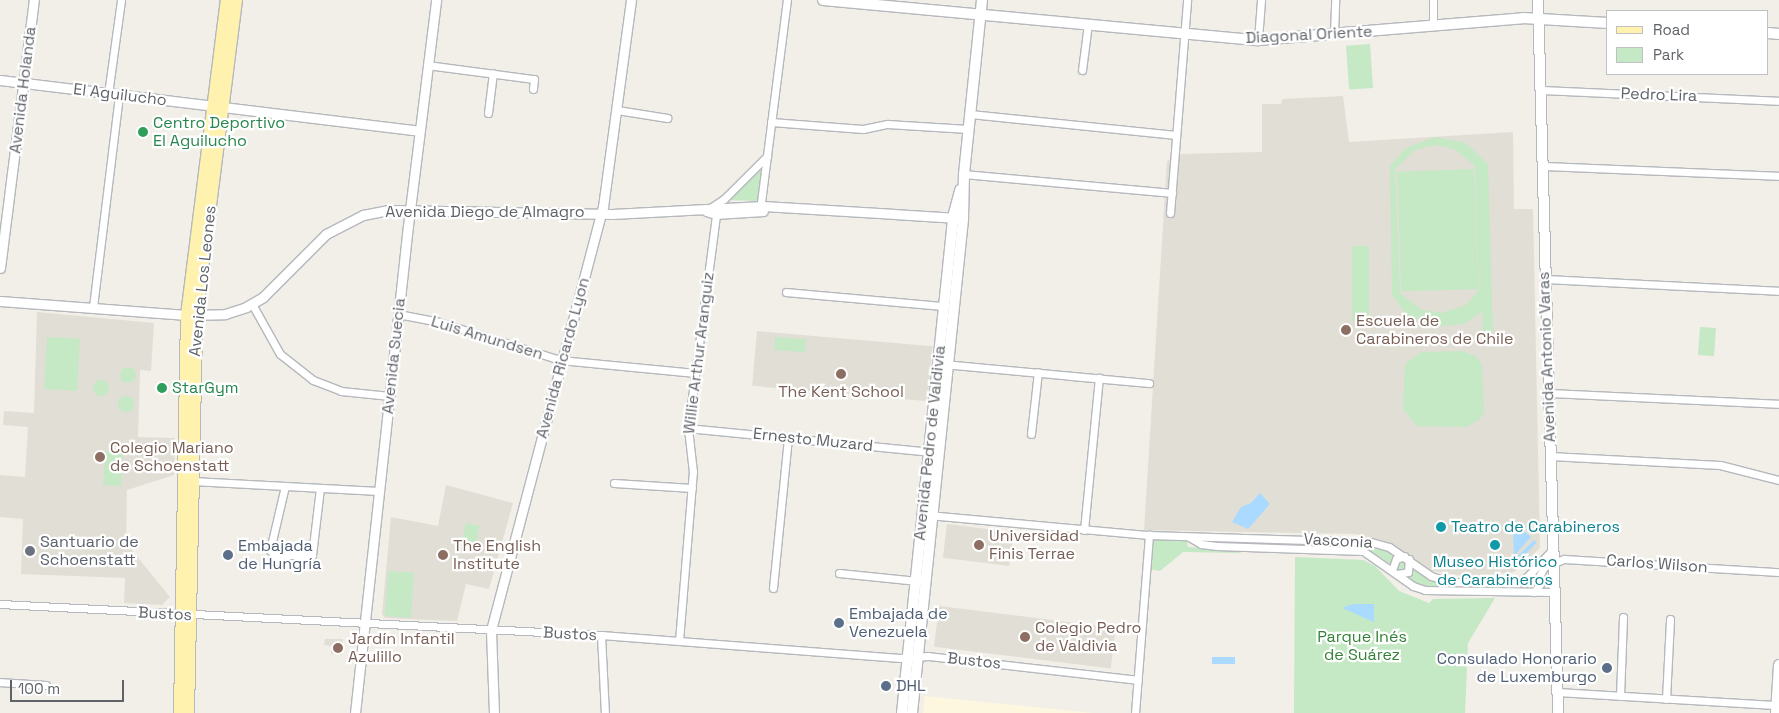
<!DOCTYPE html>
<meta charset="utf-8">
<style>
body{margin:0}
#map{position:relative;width:1779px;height:713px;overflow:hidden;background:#f1efe8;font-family:"Space Grotesk",sans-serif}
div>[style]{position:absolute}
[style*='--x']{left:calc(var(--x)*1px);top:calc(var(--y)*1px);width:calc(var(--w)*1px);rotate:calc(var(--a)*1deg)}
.commercial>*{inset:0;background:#fef7e0}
.education>*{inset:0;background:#e1ded6;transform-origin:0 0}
.green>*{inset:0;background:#c5e8c5;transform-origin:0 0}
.round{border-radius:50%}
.water>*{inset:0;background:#aadaff;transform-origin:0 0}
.roads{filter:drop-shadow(1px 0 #b5b8bc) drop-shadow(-1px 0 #b5b8bc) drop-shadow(0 1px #b5b8bc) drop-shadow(0 -1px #b5b8bc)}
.minor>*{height:7px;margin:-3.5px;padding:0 3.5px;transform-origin:3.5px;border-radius:3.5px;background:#fff}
.tertiary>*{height:9px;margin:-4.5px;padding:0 4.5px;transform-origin:4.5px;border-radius:4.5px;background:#fff}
.secondary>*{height:10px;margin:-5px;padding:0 5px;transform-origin:5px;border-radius:5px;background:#fff}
.primary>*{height:11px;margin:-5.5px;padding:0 5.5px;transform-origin:5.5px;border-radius:5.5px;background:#fff2af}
.dots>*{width:14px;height:14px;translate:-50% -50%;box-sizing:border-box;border:2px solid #fff;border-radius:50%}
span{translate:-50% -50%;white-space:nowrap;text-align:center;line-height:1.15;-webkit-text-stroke:4.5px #fff;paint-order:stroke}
.street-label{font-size:16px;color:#5f6368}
.leisure-label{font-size:16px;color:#27864d}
.left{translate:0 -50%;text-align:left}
.education-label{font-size:16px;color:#785e54}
.culture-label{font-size:16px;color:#0d838f}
.worship-label{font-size:16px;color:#5b616d}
.service-label{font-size:16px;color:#4e5e75}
.right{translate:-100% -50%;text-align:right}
.park-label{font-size:16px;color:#348238}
.legend{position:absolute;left:1606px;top:10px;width:162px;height:65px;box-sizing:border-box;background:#fff;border:1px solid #bfc1c3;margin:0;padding:6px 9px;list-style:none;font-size:15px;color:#5f6368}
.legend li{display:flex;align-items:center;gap:10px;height:25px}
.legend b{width:25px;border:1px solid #bfc1c3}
.scale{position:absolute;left:10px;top:680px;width:114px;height:22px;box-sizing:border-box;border:2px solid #5f6368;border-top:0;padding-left:6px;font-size:15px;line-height:18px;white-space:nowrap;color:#5f6368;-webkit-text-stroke:4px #fff;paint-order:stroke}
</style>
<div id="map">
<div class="commercial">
<div style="clip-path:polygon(925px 696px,1093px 713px,923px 713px)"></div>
</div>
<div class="education">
<div style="clip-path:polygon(1343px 96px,1349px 142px,1513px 132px,1514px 209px,1533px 209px,1540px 548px,1514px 572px,1468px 577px,1433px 571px,1383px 541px,1356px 534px,1144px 530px,1167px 161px,1181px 154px,1262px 152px,1262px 104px,1281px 104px,1282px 99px)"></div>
<div style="clip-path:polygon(37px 312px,154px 323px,151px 371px,140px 370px,138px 437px,175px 438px,174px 475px,127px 490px,126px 543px,170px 597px,162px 605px,124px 603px,125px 578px,21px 574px,23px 519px,0 517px,0 475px,25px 477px,28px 427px,3px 425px,4px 411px,34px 413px)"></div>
<div style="left:757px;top:331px;width:176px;height:55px;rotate:5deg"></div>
<div style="clip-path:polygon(446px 485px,513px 503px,489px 589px,466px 584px,457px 621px,385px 618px,382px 614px,391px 517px,438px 526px)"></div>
<div style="left:947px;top:524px;width:67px;height:34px;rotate:7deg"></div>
<div style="left:939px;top:606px;width:178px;height:41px;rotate:7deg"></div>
<div style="clip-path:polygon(325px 639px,343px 639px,342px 655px,331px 654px,331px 646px,324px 645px)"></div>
</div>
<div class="green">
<div style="left:1370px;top:44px;width:44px;height:24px;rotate:86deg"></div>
<div style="clip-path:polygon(evenodd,1435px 137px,1466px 143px,1488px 164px,1493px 338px,1483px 338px,1482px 312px,1463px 324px,1433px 327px,1406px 314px,1392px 295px,1390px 166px,1406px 148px,1435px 137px,1435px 145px,1454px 149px,1475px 166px,1479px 290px,1466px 305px,1442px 313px,1422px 310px,1400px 293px,1395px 169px,1415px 150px,1435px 145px)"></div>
<div style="clip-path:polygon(764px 164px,759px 201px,729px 200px)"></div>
<div style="left:1474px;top:169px;width:120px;height:77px;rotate:88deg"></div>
<div style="left:1352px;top:246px;width:17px;height:75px"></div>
<div style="left:1700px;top:327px;width:16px;height:28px;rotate:4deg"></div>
<div style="left:47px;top:337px;width:33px;height:52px;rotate:3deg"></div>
<div style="left:775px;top:337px;width:31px;height:13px;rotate:4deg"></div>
<div style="clip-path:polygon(1462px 351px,1476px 356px,1482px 365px,1484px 412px,1479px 420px,1466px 427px,1416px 426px,1403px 409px,1405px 364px,1421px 352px)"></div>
<div class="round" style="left:120px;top:367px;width:16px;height:16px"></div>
<div class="round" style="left:93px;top:380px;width:16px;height:16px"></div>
<div class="round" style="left:118px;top:396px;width:16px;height:16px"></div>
<div style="left:105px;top:451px;width:18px;height:34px;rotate:3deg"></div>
<div style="left:466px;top:523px;width:14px;height:25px;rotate:12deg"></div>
<div style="clip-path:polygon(1152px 538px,1186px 539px,1188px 547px,1238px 550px,1241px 553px,1183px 552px,1160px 571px,1150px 569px)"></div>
<div style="clip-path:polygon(1226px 540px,1375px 546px,1388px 550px,1430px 579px,1448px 586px,1516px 586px,1533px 577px,1537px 585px,1533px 590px,1429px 588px,1417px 585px,1382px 558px,1361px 547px,1227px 543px)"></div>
<div style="clip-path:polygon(1295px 557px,1363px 560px,1375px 566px,1399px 591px,1429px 603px,1433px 599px,1495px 598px,1468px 643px,1465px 713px,1294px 713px)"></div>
<div style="left:388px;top:571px;width:26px;height:45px;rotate:4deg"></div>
</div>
<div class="water">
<div style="clip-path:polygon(1260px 493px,1270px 504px,1248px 529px,1232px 522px,1241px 507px,1251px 503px)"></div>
<div style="clip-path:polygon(1513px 525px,1517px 525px,1531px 537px,1514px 556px)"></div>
<div style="left:1534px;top:540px;width:4px;height:24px;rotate:45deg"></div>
<div style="clip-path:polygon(1353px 604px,1374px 604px,1374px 622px,1342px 608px)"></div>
<div style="left:1212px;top:657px;width:23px;height:7px"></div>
</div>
<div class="roads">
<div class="minor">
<div style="--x:1433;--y:26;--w:26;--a:-90"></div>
<div style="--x:1334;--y:35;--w:35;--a:-88"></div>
<div style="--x:1258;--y:40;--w:40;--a:-85.7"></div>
<div style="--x:427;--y:65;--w:108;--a:7.5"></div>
<div style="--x:534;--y:79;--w:10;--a:96"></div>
<div style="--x:1082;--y:70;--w:46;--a:-82.6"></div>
<div style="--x:1540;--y:90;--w:239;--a:2.6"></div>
<div style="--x:108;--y:94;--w:95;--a:-82.1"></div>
<div style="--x:617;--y:110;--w:51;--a:9.1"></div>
<div style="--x:488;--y:113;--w:40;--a:-82.9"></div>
<div style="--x:970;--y:114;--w:207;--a:5.8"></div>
<div style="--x:771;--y:122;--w:92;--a:4.4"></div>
<div style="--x:863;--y:129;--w:25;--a:-12"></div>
<div style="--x:887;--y:124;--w:81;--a:3.5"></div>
<div style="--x:1542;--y:166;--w:237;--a:2.4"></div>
<div style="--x:964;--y:174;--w:209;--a:5.2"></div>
<div style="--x:709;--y:209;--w:18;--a:-34"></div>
<div style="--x:724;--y:199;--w:61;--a:-45"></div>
<div style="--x:760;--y:210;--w:212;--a:-82.7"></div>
<div style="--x:1170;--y:213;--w:214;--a:-85.4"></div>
<div style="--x:1544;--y:279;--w:235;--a:2.9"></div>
<div style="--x:786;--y:292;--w:159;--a:5.1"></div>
<div style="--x:252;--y:304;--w:57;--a:60.8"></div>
<div style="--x:280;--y:354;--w:42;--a:38.2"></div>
<div style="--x:313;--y:380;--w:30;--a:21"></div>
<div style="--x:341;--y:391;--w:49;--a:5.8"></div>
<div style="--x:93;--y:307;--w:213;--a:-83"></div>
<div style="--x:398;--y:314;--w:42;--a:11"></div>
<div style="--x:439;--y:322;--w:127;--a:17.4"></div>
<div style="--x:560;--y:360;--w:136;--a:5.5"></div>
<div style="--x:943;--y:364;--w:207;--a:5.3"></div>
<div style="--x:1548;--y:393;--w:231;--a:2.7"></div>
<div style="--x:688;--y:428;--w:244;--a:5.6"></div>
<div style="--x:1031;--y:434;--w:62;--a:-83.6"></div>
<div style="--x:1550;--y:456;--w:170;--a:3"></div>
<div style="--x:1720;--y:465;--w:61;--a:14.3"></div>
<div style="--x:192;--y:481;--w:187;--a:3.1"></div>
<div style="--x:614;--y:483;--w:78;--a:3.7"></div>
<div style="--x:285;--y:486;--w:66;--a:103.2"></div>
<div style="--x:270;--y:550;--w:6;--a:51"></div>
<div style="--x:274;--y:555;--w:38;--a:0"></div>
<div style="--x:312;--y:555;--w:67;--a:-83.2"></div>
<div style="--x:928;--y:515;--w:222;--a:5.2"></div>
<div style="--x:1149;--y:535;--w:222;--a:1.8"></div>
<div style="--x:1371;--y:542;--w:19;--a:16"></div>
<div style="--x:1389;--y:547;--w:51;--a:34.6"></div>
<div style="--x:1431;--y:576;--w:21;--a:17"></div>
<div style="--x:1451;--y:582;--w:66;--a:0.9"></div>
<div style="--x:1517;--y:583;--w:12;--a:-31"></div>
<div style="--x:1527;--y:577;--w:37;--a:-47"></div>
<div style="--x:1084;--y:530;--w:153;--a:-84.4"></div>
<div style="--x:1189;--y:537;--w:14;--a:30"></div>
<div style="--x:1201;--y:544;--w:16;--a:7"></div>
<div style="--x:1217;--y:546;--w:146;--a:2"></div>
<div style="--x:1363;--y:551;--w:61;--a:35"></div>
<div style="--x:1413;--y:586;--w:13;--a:18"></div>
<div style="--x:1425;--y:590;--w:129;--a:0.9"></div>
<div style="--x:1392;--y:570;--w:12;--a:-70"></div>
<div style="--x:1396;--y:559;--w:9;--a:-18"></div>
<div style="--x:839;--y:573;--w:79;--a:5.8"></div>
<div style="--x:1397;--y:574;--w:11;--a:-10"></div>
<div style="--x:1408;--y:572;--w:13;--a:-86"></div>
<div style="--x:1540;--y:575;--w:9;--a:-63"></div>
<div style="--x:1544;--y:567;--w:22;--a:-22"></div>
<div style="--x:1564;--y:559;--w:215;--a:3.5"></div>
<div style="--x:773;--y:588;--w:151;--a:-84.3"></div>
<div style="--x:1534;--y:592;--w:10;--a:-53"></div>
<div style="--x:1540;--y:584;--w:9;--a:-90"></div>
<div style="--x:0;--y:604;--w:602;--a:2.95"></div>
<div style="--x:601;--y:635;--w:300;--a:4.4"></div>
<div style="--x:900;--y:658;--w:28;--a:-4"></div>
<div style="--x:928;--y:656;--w:211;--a:6.5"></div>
<div style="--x:601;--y:635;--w:78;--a:87.1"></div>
<div style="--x:679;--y:641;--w:170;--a:-85.3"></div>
<div style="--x:693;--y:472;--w:44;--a:-96.5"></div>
<div style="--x:688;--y:428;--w:216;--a:-82.5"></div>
<div style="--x:0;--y:682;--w:46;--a:3.7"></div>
<div style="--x:1557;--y:692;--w:222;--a:3.4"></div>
<div style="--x:1620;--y:696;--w:79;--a:-87.8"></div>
<div style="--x:1666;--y:699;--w:80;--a:-87.1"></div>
<div style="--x:1135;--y:713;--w:179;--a:-85.5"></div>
</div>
<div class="tertiary">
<div style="--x:0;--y:80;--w:422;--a:6.9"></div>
<div style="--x:706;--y:211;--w:10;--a:17"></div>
<div style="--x:716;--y:214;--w:47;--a:-3.7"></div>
<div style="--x:0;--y:268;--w:270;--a:-82.8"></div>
<div style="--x:0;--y:301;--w:187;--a:4.3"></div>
<div style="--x:186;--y:315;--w:39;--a:-1"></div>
<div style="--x:225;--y:314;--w:22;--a:-18"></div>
<div style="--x:246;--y:307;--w:20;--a:-30"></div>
<div style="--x:263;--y:297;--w:89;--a:-45"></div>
<div style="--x:326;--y:234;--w:42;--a:-27.2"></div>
<div style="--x:363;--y:215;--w:26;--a:-11"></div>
<div style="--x:389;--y:210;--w:223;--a:1"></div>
<div style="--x:612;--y:214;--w:151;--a:-3"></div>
<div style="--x:763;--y:206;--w:195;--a:3.5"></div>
<div style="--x:355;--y:713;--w:490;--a:-83.8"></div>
<div style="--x:408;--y:226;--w:228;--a:-82.9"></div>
<div style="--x:494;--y:713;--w:83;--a:-92.1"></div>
<div style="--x:491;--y:630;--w:438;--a:-75.2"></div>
<div style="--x:603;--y:207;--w:209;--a:-82.3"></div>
</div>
<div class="secondary">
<div style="--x:823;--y:0;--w:437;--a:5.3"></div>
<div style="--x:1258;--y:40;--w:266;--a:-4.7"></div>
<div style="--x:1523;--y:18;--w:85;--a:3.4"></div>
<div style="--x:1538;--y:0;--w:713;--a:88.39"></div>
<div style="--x:1768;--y:33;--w:11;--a:5"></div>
<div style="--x:902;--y:713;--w:499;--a:-84.1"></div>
<div style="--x:953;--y:217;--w:28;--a:-75"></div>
<div style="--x:912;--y:713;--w:498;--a:-84.1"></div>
<div style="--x:963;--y:218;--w:44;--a:-88.7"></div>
<div style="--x:964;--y:174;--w:175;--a:-84.1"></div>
<div style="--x:1776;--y:713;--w:48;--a:-86.4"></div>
</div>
<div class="primary">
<div style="--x:179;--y:713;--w:398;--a:-89"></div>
<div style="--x:186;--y:315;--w:318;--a:-82.8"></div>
<div style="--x:188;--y:713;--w:397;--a:-88.8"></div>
<div style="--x:196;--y:316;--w:319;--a:-82.8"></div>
</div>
</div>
<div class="dots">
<div style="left:143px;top:132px;background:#2e9e5b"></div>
<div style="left:1346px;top:330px;background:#8d6e63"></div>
<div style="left:841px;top:374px;background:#8d6e63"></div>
<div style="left:162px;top:388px;background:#2e9e5b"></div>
<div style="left:100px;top:457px;background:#8d6e63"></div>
<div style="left:1441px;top:527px;background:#0f9aa8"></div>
<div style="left:979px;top:545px;background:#8d6e63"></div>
<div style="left:1495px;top:545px;background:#0f9aa8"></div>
<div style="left:30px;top:551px;background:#6b7280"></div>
<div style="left:228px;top:555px;background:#5c6f8a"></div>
<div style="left:443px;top:555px;background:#8d6e63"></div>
<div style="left:839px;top:623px;background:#5c6f8a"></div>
<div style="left:1025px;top:637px;background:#8d6e63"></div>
<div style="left:338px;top:648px;background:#8d6e63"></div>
<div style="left:1607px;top:668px;background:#5c6f8a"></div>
<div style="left:886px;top:686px;background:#5c6f8a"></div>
</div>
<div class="street-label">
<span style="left:1309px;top:35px;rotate:-3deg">Diagonal Oriente</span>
<span style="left:23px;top:90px;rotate:-83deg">Avenida Holanda</span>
<span style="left:120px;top:95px;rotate:7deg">El Aguilucho</span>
<span style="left:1659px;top:95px;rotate:2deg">Pedro Lira</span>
<span style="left:485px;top:212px">Avenida Diego de Almagro</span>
<span style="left:203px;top:281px;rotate:-84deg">Avenida Los Leones</span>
<span style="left:487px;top:338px;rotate:17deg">Luis Amundsen</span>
<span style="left:699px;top:353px;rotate:-83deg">Willie Arthur Aranguiz</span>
<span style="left:394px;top:356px;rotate:-84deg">Avenida Suecia</span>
<span style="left:1547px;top:357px;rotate:-92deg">Avenida Antonio Varas</span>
<span style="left:563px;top:358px;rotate:-75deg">Avenida Ricardo Lyon</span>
<span style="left:813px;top:440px;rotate:6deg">Ernesto Muzard</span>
<span style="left:930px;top:443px;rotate:-84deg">Avenida Pedro de Valdivia</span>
<span style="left:1338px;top:541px;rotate:3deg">Vasconia</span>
<span style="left:1657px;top:564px;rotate:4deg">Carlos Wilson</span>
<span style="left:165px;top:614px;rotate:3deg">Bustos</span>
<span style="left:570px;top:634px;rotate:3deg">Bustos</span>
<span style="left:974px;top:661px;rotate:6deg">Bustos</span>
</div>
<div class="leisure-label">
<span class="left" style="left:153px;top:132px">Centro Deportivo<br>El Aguilucho</span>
<span class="left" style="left:172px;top:388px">StarGym</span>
</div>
<div class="education-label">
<span class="left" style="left:1356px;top:330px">Escuela de<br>Carabineros de Chile</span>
<span style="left:841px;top:392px">The Kent School</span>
<span class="left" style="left:110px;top:457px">Colegio Mariano<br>de Schoenstatt</span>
<span class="left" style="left:989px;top:545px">Universidad<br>Finis Terrae</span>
<span class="left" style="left:453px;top:555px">The English<br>Institute</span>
<span class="left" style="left:1035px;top:637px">Colegio Pedro<br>de Valdivia</span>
<span class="left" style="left:348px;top:648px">Jardín Infantil<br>Azulillo</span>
</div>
<div class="culture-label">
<span class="left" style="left:1451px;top:527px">Teatro de Carabineros</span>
<span style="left:1495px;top:571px">Museo Histórico<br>de Carabineros</span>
</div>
<div class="worship-label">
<span class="left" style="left:40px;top:551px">Santuario de<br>Schoenstatt</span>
</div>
<div class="service-label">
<span class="left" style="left:238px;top:555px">Embajada<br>de Hungría</span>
<span class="left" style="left:849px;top:623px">Embajada de<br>Venezuela</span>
<span class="right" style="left:1597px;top:668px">Consulado Honorario<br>de Luxemburgo</span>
<span class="left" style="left:896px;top:686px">DHL</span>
</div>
<div class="park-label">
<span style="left:1362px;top:646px">Parque Inés<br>de Suárez</span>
</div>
<ul class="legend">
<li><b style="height:6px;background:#fff2af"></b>Road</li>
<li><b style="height:14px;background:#c5e8c5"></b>Park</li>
</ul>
<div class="scale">100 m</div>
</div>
